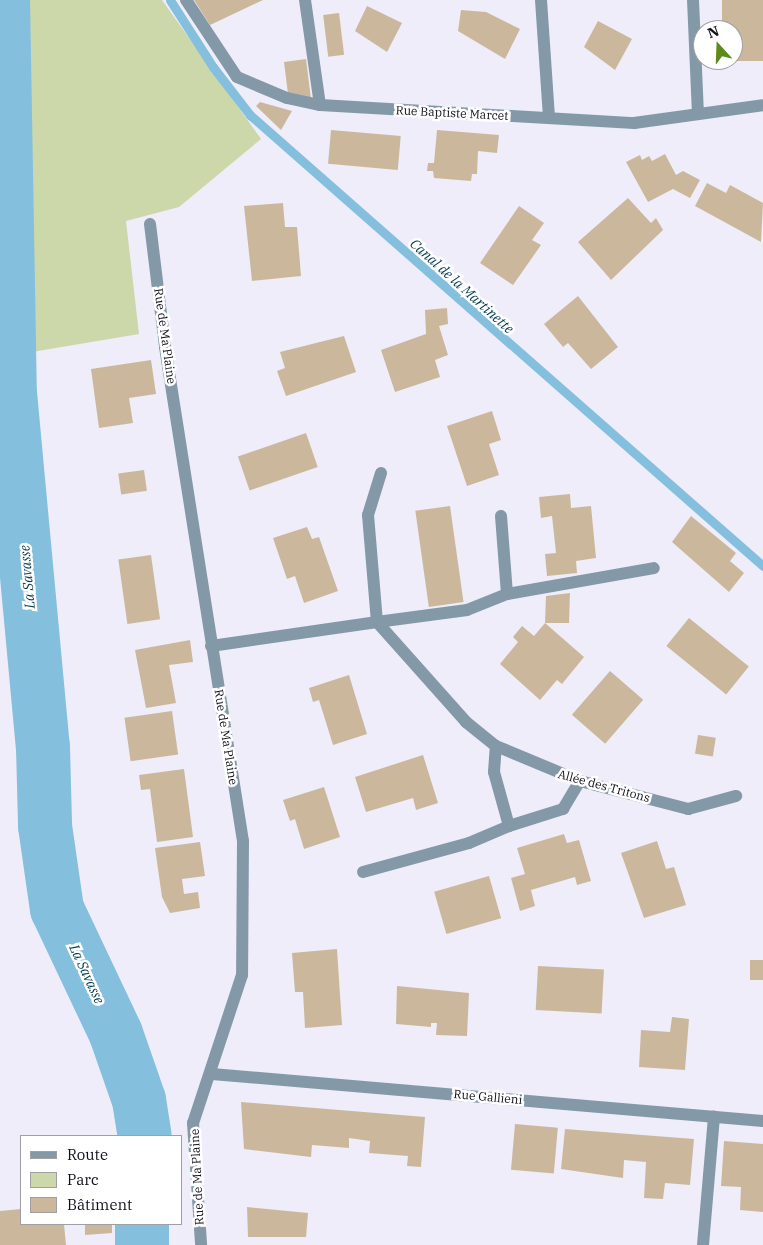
<!DOCTYPE html>
<meta charset="utf-8">
<style>
body{margin:0}
#map{position:relative;width:763px;height:1245px;overflow:hidden;background:#efedfa;font-family:"IBM Plex Serif",serif}
div>[style]{position:absolute}
[style*='--x']{left:calc(var(--x)*1px);top:calc(var(--y)*1px);width:calc(var(--w)*1px);rotate:calc(var(--a)*1deg)}
.green>*{inset:0;background:#ccd7aa}
.stream>*{height:9px;margin:-4.5px;padding:0 4.5px;transform-origin:4.5px;border-radius:4.5px;background:#84bfdd}
.river>*{height:54px;margin:-27px;padding:0 27px;transform-origin:27px;border-radius:27px;background:#84bfdd}
.building>*{inset:0;background:#cbb89c;transform-origin:0 0}
.lane>*{height:12px;margin:-6px;padding:0 6px;transform-origin:6px;border-radius:6px;background:#8499a8}
.street>*{height:12px;margin:-6px;padding:0 6px;transform-origin:6px;border-radius:6px;background:#8499a8}
span{translate:-50% -50%;white-space:nowrap;text-align:center;line-height:1.15;-webkit-text-stroke:5px #fff;paint-order:stroke}
.street-label{font-size:12px;color:#110f1a}
.water-label{font-size:14px;color:#03384d;font-style:italic}
.legend{position:absolute;left:20px;top:1135px;width:162px;height:90px;box-sizing:border-box;background:#fff;border:1px solid #a09fa3;margin:0;padding:6px 9px;list-style:none;font-size:15px;color:#110f1a}
.legend li{display:flex;align-items:center;gap:10px;height:25px}
.legend b{width:25px;border:1px solid #a09fa3}
.north{position:absolute;left:693px;top:20px;width:50px;height:50px;box-sizing:border-box;background:#fff;border:1px solid #a09fa3;border-radius:50%;rotate:340deg;font-size:14px;font-weight:700;line-height:20px;text-align:center;color:#110f1a}
.north::after{content:'';display:block;margin:auto;width:18px;height:22px;background:#5c8a1b;clip-path:polygon(50% 0,100% 100%,50% 72%,0 100%)}
</style>
<div id="map">
<div class="green">
<div style="clip-path:polygon(21px 0,162px 0,261px 139px,179px 207px,126px 221px,139px 334px,20px 354px)"></div>
</div>
<div class="stream">
<div style="--x:170;--y:0;--w:80;--a:57.3"></div>
<div style="--x:213;--y:67;--w:61;--a:52.4"></div>
<div style="--x:250;--y:115;--w:683;--a:41.32"></div>
</div>
<div class="river">
<div style="--x:3;--y:0;--w:393;--a:89"></div>
<div style="--x:10;--y:393;--w:356;--a:84.7"></div>
<div style="--x:43;--y:747;--w:79;--a:88.5"></div>
<div style="--x:45;--y:826;--w:84;--a:81.8"></div>
<div style="--x:57;--y:909;--w:138;--a:64.7"></div>
<div style="--x:116;--y:1034;--w:70;--a:70.8"></div>
<div style="--x:139;--y:1100;--w:36;--a:81"></div>
<div style="--x:142;--y:1245;--w:21;--a:-90"></div>
</div>
<div class="building">
<div style="clip-path:polygon(194px 0,263px 0,210px 25px)"></div>
<div style="clip-path:polygon(722px 0,763px 0,763px 61px,733px 61px,733px 30px,722px 30px)"></div>
<div style="clip-path:polygon(367px 6px,402px 23px,387px 52px,355px 31px)"></div>
<div style="clip-path:polygon(461px 10px,486px 12px,520px 29px,505px 59px,458px 31px)"></div>
<div style="left:339px;top:13px;width:42px;height:16px;rotate:83deg"></div>
<div style="clip-path:polygon(598px 21px,632px 39px,615px 70px,584px 47px)"></div>
<div style="clip-path:polygon(306px 59px,311px 99px,288px 94px,284px 62px)"></div>
<div style="clip-path:polygon(260px 102px,292px 111px,281px 130px,256px 106px)"></div>
<div style="left:331px;top:130px;width:70px;height:34px;rotate:5deg"></div>
<div style="clip-path:polygon(437px 130px,499px 135px,497px 153px,478px 151px,477px 174px,472px 174px,471px 181px,434px 178px,433px 171px,427px 171px,428px 163px,434px 163px)"></div>
<div style="clip-path:polygon(665px 154px,676px 175px,683px 171px,700px 180px,690px 198px,673px 189px,648px 202px,626px 162px,640px 155px,642px 160px,649px 156px,652px 161px)"></div>
<div style="clip-path:polygon(707px 183px,726px 193px,730px 185px,763px 203px,761px 242px,695px 206px)"></div>
<div style="clip-path:polygon(628px 198px,651px 223px,656px 218px,663px 230px,611px 280px,578px 242px)"></div>
<div style="clip-path:polygon(283px 203px,285px 227px,297px 227px,301px 276px,252px 281px,244px 206px)"></div>
<div style="clip-path:polygon(519px 206px,544px 223px,532px 240px,541px 245px,513px 285px,480px 263px)"></div>
<div style="clip-path:polygon(578px 296px,618px 347px,591px 369px,568px 343px,563px 347px,544px 324px)"></div>
<div style="clip-path:polygon(447px 308px,448px 324px,439px 326px,448px 355px,435px 360px,440px 377px,395px 392px,381px 350px,426px 334px,425px 310px)"></div>
<div style="clip-path:polygon(344px 336px,356px 372px,286px 396px,277px 371px,285px 368px,280px 352px)"></div>
<div style="clip-path:polygon(151px 360px,156px 394px,129px 398px,133px 423px,99px 428px,91px 369px)"></div>
<div style="clip-path:polygon(492px 411px,501px 440px,489px 444px,499px 475px,467px 486px,447px 426px)"></div>
<div style="left:306px;top:433px;width:36px;height:72px;rotate:71deg"></div>
<div style="left:144px;top:470px;width:21px;height:26px;rotate:82deg"></div>
<div style="clip-path:polygon(570px 494px,571px 508px,591px 506px,596px 558px,576px 561px,577px 573px,547px 576px,545px 554px,556px 553px,552px 516px,541px 518px,539px 497px)"></div>
<div style="left:450px;top:506px;width:97px;height:35px;rotate:82deg"></div>
<div style="clip-path:polygon(691px 516px,736px 553px,730px 561px,744px 573px,729px 592px,672px 542px)"></div>
<div style="clip-path:polygon(307px 527px,312px 539px,319px 537px,338px 591px,304px 603px,295px 576px,287px 579px,273px 538px)"></div>
<div style="left:151px;top:555px;width:65px;height:33px;rotate:82deg"></div>
<div style="clip-path:polygon(570px 593px,569px 623px,545px 623px,584px 657px,562px 684px,557px 680px,540px 700px,500px 664px,518px 642px,513px 637px,522px 626px,534px 636px,545px 623px,546px 596px)"></div>
<div style="left:689px;top:618px;width:77px;height:36px;rotate:39deg"></div>
<div style="clip-path:polygon(190px 640px,193px 662px,169px 665px,176px 703px,146px 708px,135px 650px)"></div>
<div style="left:610px;top:671px;width:44px;height:58px;rotate:41deg"></div>
<div style="clip-path:polygon(349px 675px,367px 734px,333px 745px,319px 700px,313px 702px,309px 688px)"></div>
<div style="left:172px;top:711px;width:44px;height:48px;rotate:82deg"></div>
<div style="left:698px;top:735px;width:18px;height:19px;rotate:9deg"></div>
<div style="clip-path:polygon(423px 755px,438px 803px,416px 810px,413px 798px,366px 812px,355px 777px)"></div>
<div style="clip-path:polygon(184px 769px,193px 837px,157px 842px,150px 789px,141px 790px,139px 775px)"></div>
<div style="clip-path:polygon(324px 787px,340px 837px,304px 849px,295px 819px,290px 821px,283px 800px)"></div>
<div style="clip-path:polygon(564px 834px,567px 843px,579px 840px,591px 881px,577px 885px,575px 877px,531px 890px,535px 906px,520px 911px,511px 878px,525px 874px,517px 848px)"></div>
<div style="clip-path:polygon(657px 841px,666px 869px,674px 867px,686px 905px,644px 918px,621px 853px)"></div>
<div style="clip-path:polygon(200px 842px,205px 876px,182px 879px,184px 894px,198px 892px,200px 908px,170px 913px,162px 897px,155px 848px)"></div>
<div style="left:489px;top:876px;width:44px;height:57px;rotate:74deg"></div>
<div style="clip-path:polygon(337px 949px,342px 1025px,305px 1028px,303px 992px,295px 992px,292px 953px)"></div>
<div style="left:763px;top:960px;width:20px;height:13px;rotate:90deg"></div>
<div style="left:538px;top:966px;width:66px;height:44px;rotate:3deg"></div>
<div style="clip-path:polygon(397px 986px,469px 993px,467px 1036px,436px 1035px,437px 1023px,431px 1023px,431px 1027px,396px 1024px)"></div>
<div style="clip-path:polygon(672px 1017px,689px 1019px,685px 1070px,639px 1067px,641px 1030px,670px 1032px)"></div>
<div style="clip-path:polygon(241px 1102px,425px 1117px,421px 1167px,407px 1166px,408px 1156px,369px 1153px,370px 1141px,349px 1138px,349px 1148px,312px 1145px,311px 1157px,244px 1149px)"></div>
<div style="left:515px;top:1124px;width:43px;height:46px;rotate:5deg"></div>
<div style="clip-path:polygon(565px 1129px,694px 1139px,690px 1185px,665px 1183px,663px 1199px,644px 1198px,646px 1162px,624px 1160px,623px 1178px,561px 1169px)"></div>
<div style="clip-path:polygon(724px 1141px,763px 1144px,763px 1212px,740px 1210px,741px 1187px,721px 1186px)"></div>
<div style="clip-path:polygon(247px 1207px,308px 1213px,306px 1237px,248px 1237px)"></div>
<div style="clip-path:polygon(21px 1209px,21px 1224px,64px 1224px,66px 1245px,0 1245px,0 1211px)"></div>
<div style="clip-path:polygon(85px 1224px,112px 1224px,112px 1233px,85px 1235px)"></div>
</div>
<div class="lane">
<div style="--x:501;--y:516;--w:78;--a:85.6"></div>
<div style="--x:377;--y:622;--w:91;--a:-7.6"></div>
<div style="--x:467;--y:610;--w:43;--a:-21.8"></div>
<div style="--x:507;--y:594;--w:149;--a:-10"></div>
<div style="--x:509;--y:826;--w:57;--a:-17.5"></div>
<div style="--x:563;--y:809;--w:33;--a:-59"></div>
<div style="--x:363;--y:872;--w:110;--a:-15.3"></div>
<div style="--x:469;--y:843;--w:43;--a:-23"></div>
<div style="--x:509;--y:826;--w:56;--a:-105.5"></div>
<div style="--x:494;--y:772;--w:26;--a:-86"></div>
</div>
<div class="street">
<div style="--x:186;--y:0;--w:92;--a:56.5"></div>
<div style="--x:237;--y:77;--w:54;--a:22.8"></div>
<div style="--x:287;--y:98;--w:34;--a:12"></div>
<div style="--x:320;--y:105;--w:315;--a:3.3"></div>
<div style="--x:634;--y:123;--w:130;--a:-7.9"></div>
<div style="--x:305;--y:0;--w:106;--a:81.9"></div>
<div style="--x:541;--y:0;--w:118;--a:86.1"></div>
<div style="--x:693;--y:0;--w:114;--a:87.5"></div>
<div style="--x:150;--y:224;--w:124;--a:83"></div>
<div style="--x:165;--y:347;--w:500;--a:81.03"></div>
<div style="--x:243;--y:841;--w:134;--a:90.4"></div>
<div style="--x:242;--y:975;--w:156;--a:108.3"></div>
<div style="--x:193;--y:1123;--w:122;--a:86.2"></div>
<div style="--x:381;--y:473;--w:44;--a:107.2"></div>
<div style="--x:368;--y:515;--w:107;--a:85.2"></div>
<div style="--x:377;--y:622;--w:134;--a:48.3"></div>
<div style="--x:466;--y:722;--w:38;--a:39"></div>
<div style="--x:496;--y:746;--w:91;--a:22.6"></div>
<div style="--x:580;--y:781;--w:112;--a:14.5"></div>
<div style="--x:688;--y:809;--w:50;--a:-15.2"></div>
<div style="--x:211;--y:646;--w:168;--a:-8.2"></div>
<div style="--x:212;--y:1074;--w:553;--a:4.88"></div>
<div style="--x:703;--y:1245;--w:129;--a:-85.1"></div>
</div>
<div class="street-label">
<span style="left:452px;top:113px;rotate:3deg">Rue Baptiste Marcet</span>
<span style="left:165px;top:336px;rotate:82deg">Rue de Ma Plaine</span>
<span style="left:226px;top:737px;rotate:81deg">Rue de Ma Plaine</span>
<span style="left:604px;top:786px;rotate:15deg">Allée des Tritons</span>
<span style="left:488px;top:1097px;rotate:5deg">Rue Gallieni</span>
<span style="left:197px;top:1177px;rotate:-93deg">Rue de Ma Plaine</span>
</div>
<div class="water-label">
<span style="left:462px;top:286px;rotate:42deg">Canal de la Martinette</span>
<span style="left:27px;top:577px;rotate:-95deg">La Savasse</span>
<span style="left:87px;top:974px;rotate:65deg">La Savasse</span>
</div>
<ul class="legend">
<li><b style="height:6px;background:#8499a8"></b>Route</li>
<li><b style="height:14px;background:#ccd7aa"></b>Parc</li>
<li><b style="height:14px;background:#cbb89c"></b>Bâtiment</li>
</ul>
<div class="north">N</div>
</div>
